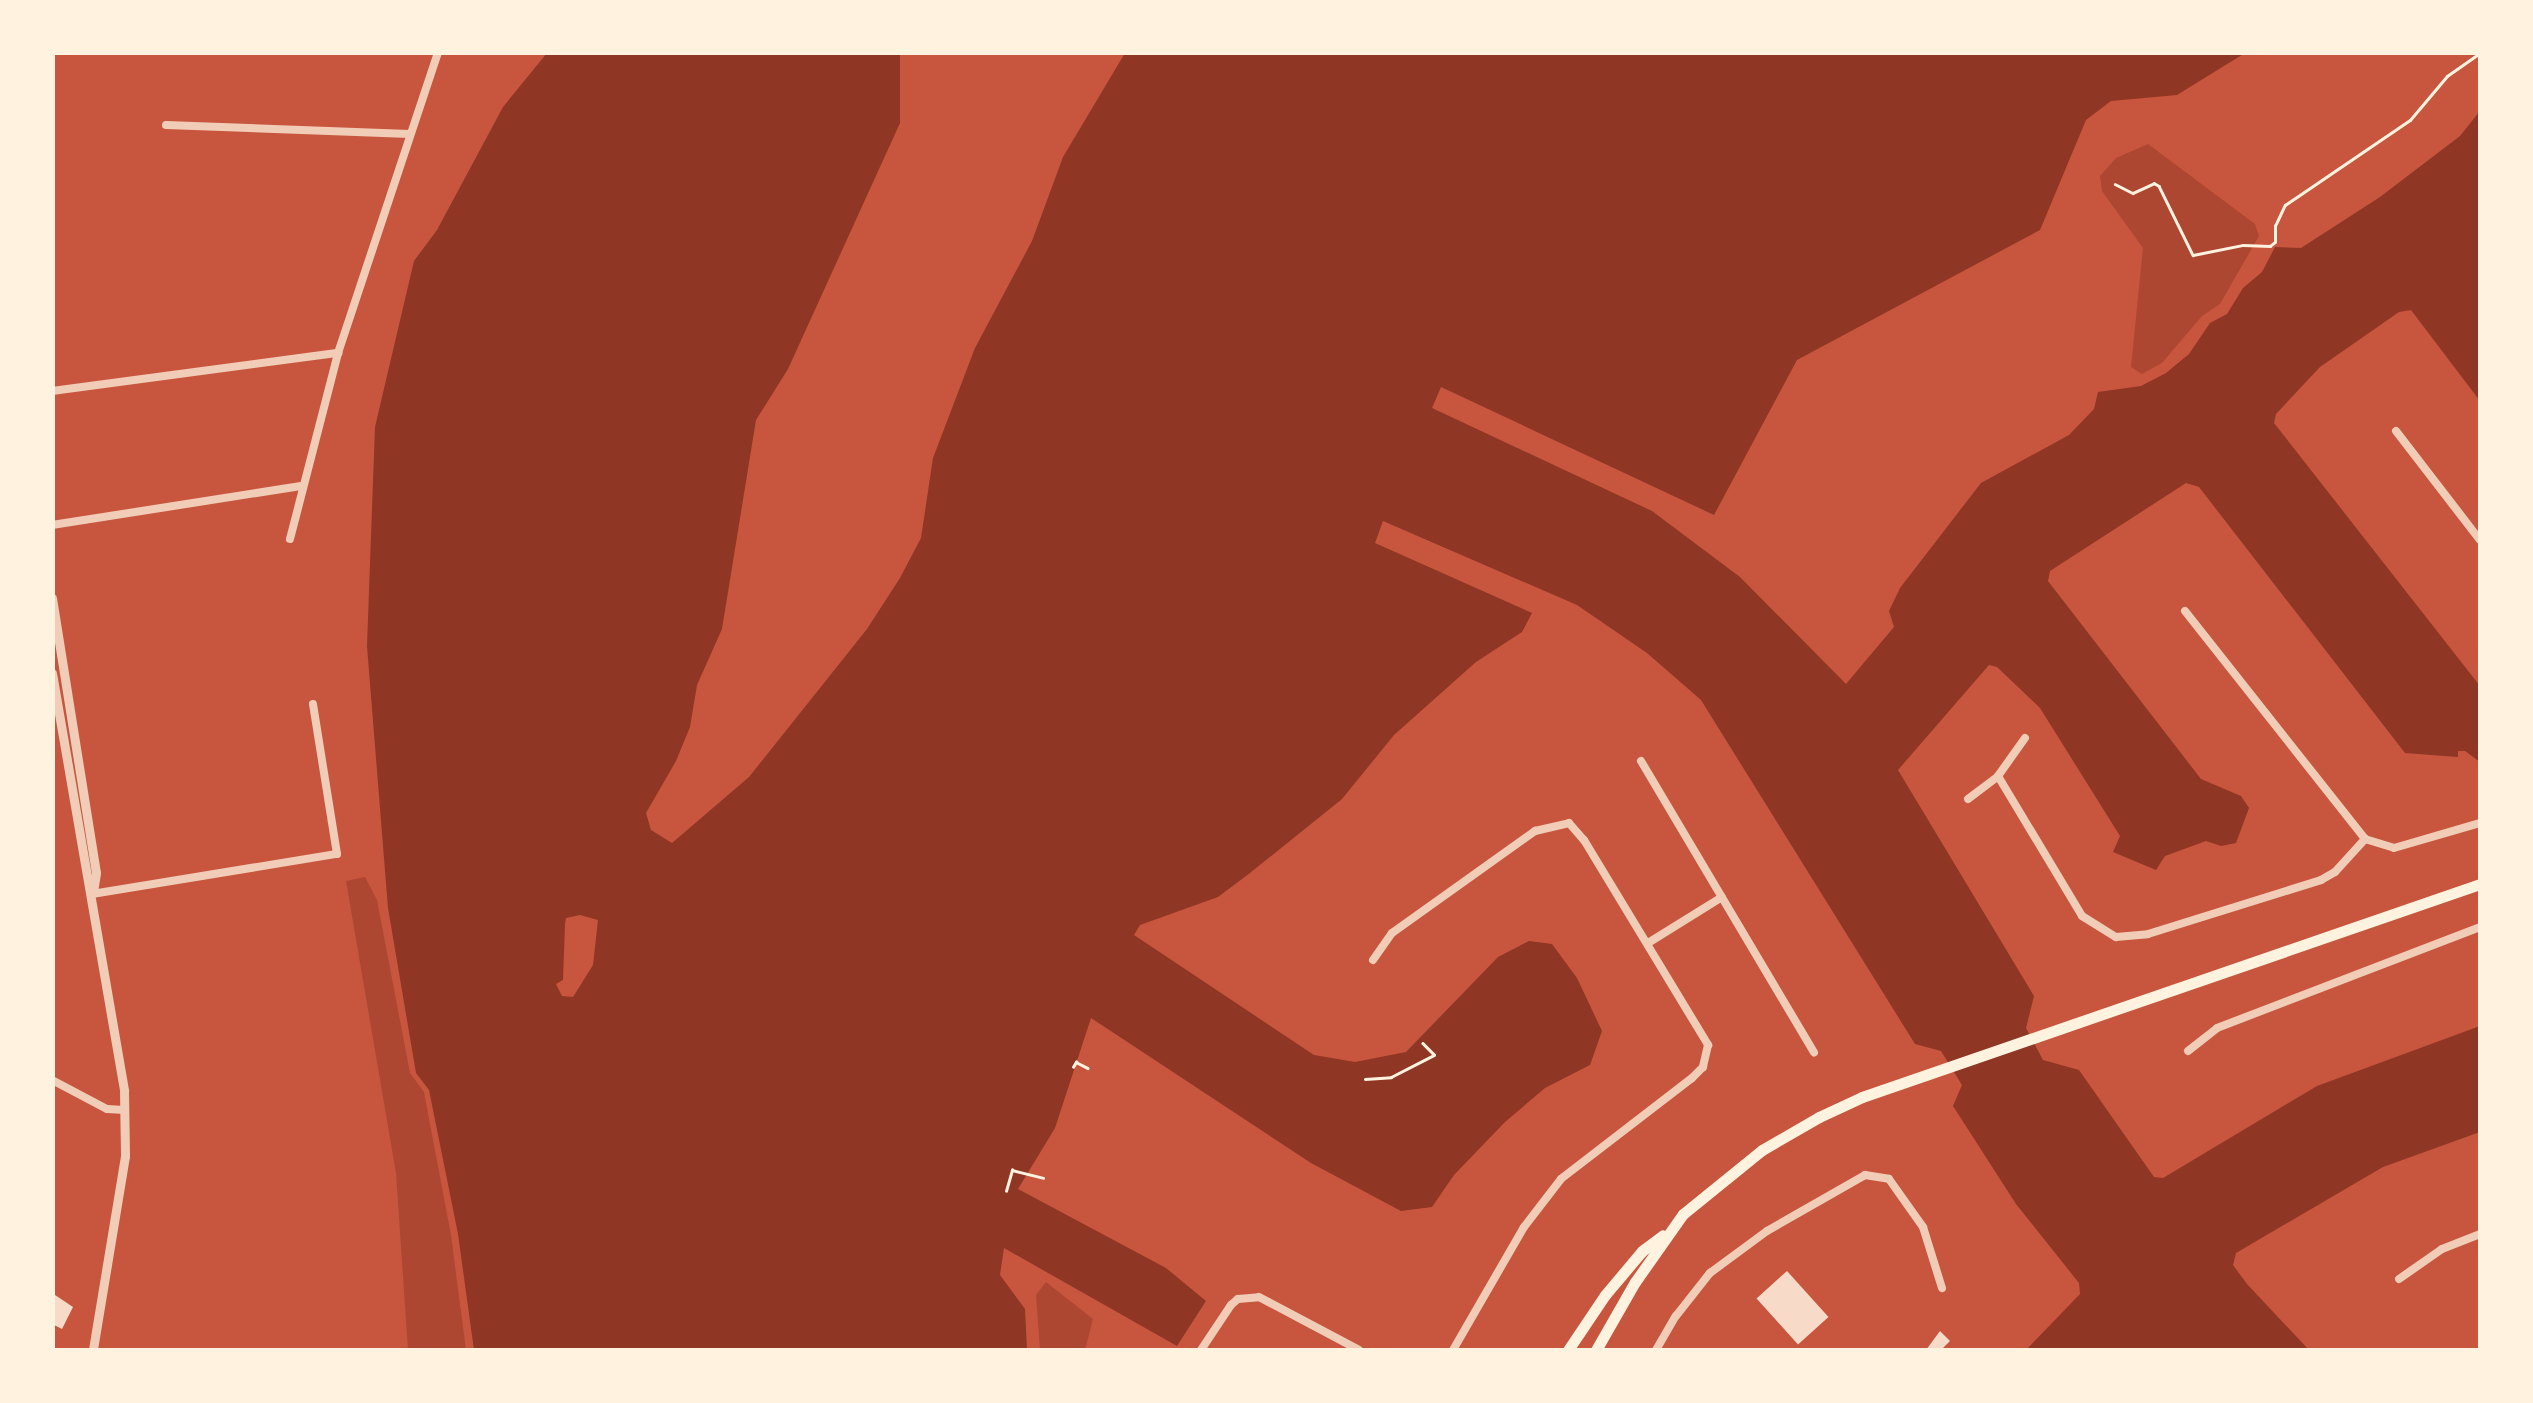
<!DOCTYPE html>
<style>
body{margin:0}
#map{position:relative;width:2533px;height:1403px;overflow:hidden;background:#c8553d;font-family:Rubik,sans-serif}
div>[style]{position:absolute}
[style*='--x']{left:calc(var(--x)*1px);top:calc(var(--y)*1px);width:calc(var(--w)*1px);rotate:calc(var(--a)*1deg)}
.green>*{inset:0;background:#ae4732}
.water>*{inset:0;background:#8f3625}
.building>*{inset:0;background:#f7dbc8;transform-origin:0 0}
.path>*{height:2.5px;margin:-1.25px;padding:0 1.25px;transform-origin:1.25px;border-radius:1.25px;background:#fff3e0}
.minor>*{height:8px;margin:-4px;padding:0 4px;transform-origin:4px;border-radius:4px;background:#f1ccb7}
.tertiary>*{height:9px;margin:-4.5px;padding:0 4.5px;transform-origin:4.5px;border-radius:4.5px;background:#f1ccb7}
.primary>*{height:11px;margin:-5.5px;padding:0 5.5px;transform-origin:5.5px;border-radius:5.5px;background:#fff3e0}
span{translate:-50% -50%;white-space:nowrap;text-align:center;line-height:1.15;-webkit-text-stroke:9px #fff3e0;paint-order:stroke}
.frame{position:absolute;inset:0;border:55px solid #fff3e0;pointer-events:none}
</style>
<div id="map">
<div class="green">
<div style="clip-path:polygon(2148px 144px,2255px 224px,2259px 236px,2220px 304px,2202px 316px,2162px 363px,2142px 374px,2131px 367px,2143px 248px,2102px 191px,2100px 176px,2116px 158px)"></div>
<div style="clip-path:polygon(365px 877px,377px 900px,410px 1073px,424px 1092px,451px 1235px,466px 1350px,408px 1350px,396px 1173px,346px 881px)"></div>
<div style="clip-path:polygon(1046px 1282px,1093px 1319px,1085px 1350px,1040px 1350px,1036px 1295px)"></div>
</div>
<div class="water">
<div style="clip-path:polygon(evenodd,547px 53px,900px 53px,900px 123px,788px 369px,756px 420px,722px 629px,697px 685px,690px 727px,676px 761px,646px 813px,651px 830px,672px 843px,749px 777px,867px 629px,900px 578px,921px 538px,933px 458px,975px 348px,1032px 241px,1063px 157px,1125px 53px,2245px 53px,2177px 95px,2111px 101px,2086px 120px,2040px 230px,1797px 360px,1714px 515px,1441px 387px,1432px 408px,1652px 511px,1740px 577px,1846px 684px,1894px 627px,1889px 611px,1900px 588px,1981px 483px,2069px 435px,2094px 409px,2098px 392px,2141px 386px,2166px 373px,2189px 354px,2210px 323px,2227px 314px,2243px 288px,2262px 272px,2275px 247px,2301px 248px,2380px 197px,2460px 136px,2480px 111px,2480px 401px,2411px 310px,2399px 312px,2320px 367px,2276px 414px,2274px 423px,2480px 686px,2480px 762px,2465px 751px,2458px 751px,2458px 757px,2405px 753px,2199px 487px,2186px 483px,2050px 571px,2048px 581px,2201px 779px,2241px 796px,2249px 808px,2236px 843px,2221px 846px,2206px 841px,2165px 856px,2156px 870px,2113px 852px,2120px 836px,2040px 708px,1997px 667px,1989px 665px,1898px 770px,2034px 996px,2026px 1028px,2043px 1060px,2079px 1070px,2154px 1177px,2163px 1178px,2317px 1086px,2480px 1026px,2480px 1132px,2383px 1167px,2236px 1253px,2233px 1265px,2247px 1284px,2309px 1350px,2026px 1350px,2080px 1294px,2079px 1283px,2016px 1204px,1953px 1106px,1962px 1085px,1941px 1051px,1915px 1044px,1701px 700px,1647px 653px,1577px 605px,1383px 521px,1375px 543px,1532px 613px,1522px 632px,1476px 662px,1394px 735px,1342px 799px,1250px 873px,1218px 897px,1140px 925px,1134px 935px,1314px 1055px,1355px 1062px,1406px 1052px,1498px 957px,1529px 941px,1552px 944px,1577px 978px,1602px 1031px,1590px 1065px,1545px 1088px,1505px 1122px,1454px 1175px,1432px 1207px,1401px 1211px,1311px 1163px,1091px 1018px,1055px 1128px,1018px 1189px,1166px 1268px,1206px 1301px,1177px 1346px,1004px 1248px,1000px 1275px,1025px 1309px,1027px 1350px,474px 1350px,458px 1234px,429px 1090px,416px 1073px,388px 908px,367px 646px,375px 427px,414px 261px,437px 230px,503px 107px,547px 53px,580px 915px,598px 920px,593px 965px,573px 997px,562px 996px,556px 984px,563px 980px,565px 924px,566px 918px,580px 915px)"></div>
</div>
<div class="building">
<div style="left:1787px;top:1271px;width:62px;height:41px;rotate:48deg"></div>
<div style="clip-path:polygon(52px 1293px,73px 1307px,62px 1329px,52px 1324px)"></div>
<div style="clip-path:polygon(1940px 1331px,1950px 1341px,1941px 1350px,1926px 1350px)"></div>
</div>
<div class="path">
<div style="--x:2115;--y:184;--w:20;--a:27"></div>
<div style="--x:2133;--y:193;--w:23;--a:-25"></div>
<div style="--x:2154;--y:183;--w:6;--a:31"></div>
<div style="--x:2159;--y:186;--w:77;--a:63.8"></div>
<div style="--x:2193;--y:255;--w:51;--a:-11.3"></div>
<div style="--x:2243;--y:245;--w:27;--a:2"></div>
<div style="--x:2270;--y:246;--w:6;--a:-39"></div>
<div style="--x:2275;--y:242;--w:16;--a:-90"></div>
<div style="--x:2275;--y:226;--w:23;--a:-65"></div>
<div style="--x:2285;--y:205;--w:151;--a:-34.2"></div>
<div style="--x:2410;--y:120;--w:57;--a:-49.9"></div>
<div style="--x:2447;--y:76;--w:40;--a:-34.9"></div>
<div style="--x:1073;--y:1067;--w:6;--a:-59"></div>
<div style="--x:1076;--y:1062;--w:13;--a:27"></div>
<div style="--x:1365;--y:1079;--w:26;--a:-4"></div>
<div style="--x:1391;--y:1077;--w:48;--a:-27.1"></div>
<div style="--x:1434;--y:1055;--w:16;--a:-135"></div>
<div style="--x:1006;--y:1191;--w:22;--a:-74"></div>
<div style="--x:1012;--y:1170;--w:32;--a:14"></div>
</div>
<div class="minor">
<div style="--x:166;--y:125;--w:244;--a:2.1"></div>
<div style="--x:52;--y:391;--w:289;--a:-7.6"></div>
<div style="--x:2396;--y:431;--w:138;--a:52.4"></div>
<div style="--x:52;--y:525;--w:252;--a:-8.9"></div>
<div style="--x:290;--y:539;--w:192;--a:-75.5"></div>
<div style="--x:338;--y:353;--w:317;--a:-71.6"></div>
<div style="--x:2185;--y:611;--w:290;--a:51.7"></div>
<div style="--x:2365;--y:839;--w:30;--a:17"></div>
<div style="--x:2394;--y:848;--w:90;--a:-16.2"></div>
<div style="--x:2025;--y:738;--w:47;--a:125.4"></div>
<div style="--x:1998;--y:776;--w:163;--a:59"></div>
<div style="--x:2082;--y:916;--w:40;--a:32"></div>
<div style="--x:2116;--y:937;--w:32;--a:-5"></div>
<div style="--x:2148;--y:934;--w:181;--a:-17.3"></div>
<div style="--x:2321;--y:880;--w:16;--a:-30"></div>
<div style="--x:2335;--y:872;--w:45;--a:-47.7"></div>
<div style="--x:1641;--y:761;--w:339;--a:59.3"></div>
<div style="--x:1968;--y:799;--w:38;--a:-37"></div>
<div style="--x:92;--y:894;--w:248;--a:-9.3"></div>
<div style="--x:337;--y:854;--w:152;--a:-99.1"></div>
<div style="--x:1648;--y:943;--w:87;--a:-31.9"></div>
<div style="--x:1373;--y:960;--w:33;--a:-55"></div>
<div style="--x:1392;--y:933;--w:176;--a:-35.5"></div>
<div style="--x:1535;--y:831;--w:35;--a:-13"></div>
<div style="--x:1569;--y:823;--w:23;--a:49"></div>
<div style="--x:1584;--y:840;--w:240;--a:58.8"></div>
<div style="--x:1708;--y:1045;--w:23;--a:103"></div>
<div style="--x:1703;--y:1067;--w:16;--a:135"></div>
<div style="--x:1692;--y:1078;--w:165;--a:142.4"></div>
<div style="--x:1561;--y:1179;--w:61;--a:127.6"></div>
<div style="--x:1524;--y:1227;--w:142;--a:120"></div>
<div style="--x:2188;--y:1051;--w:37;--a:-38"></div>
<div style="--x:2217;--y:1028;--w:282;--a:-21"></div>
<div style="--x:52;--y:1080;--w:62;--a:27.8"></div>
<div style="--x:107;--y:1109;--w:18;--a:3"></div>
<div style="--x:2399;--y:1279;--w:52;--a:-34.9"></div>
<div style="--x:2442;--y:1249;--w:41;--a:-21.5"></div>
<div style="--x:1201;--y:1350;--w:54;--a:-56.3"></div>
<div style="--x:1231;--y:1305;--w:9;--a:-41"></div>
<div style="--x:1238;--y:1299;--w:21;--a:-5"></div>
<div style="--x:1259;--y:1297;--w:113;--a:27.9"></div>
<div style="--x:1656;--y:1350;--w:39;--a:-60"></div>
<div style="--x:1676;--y:1316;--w:55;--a:-51.7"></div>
<div style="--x:1710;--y:1273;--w:71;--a:-36.4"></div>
<div style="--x:1767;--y:1231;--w:113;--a:-29.7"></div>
<div style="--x:1865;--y:1175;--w:24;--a:9"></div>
<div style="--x:1889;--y:1179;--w:59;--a:54.7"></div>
<div style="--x:1923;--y:1227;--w:64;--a:72.7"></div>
</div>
<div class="tertiary">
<div style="--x:52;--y:598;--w:278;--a:80.9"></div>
<div style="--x:96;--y:873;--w:18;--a:99"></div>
<div style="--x:52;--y:673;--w:424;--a:80.2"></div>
<div style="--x:124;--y:1091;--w:65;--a:89.1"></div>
<div style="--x:125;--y:1156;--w:197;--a:99.4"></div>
</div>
<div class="primary">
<div style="--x:1568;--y:1350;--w:66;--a:-56.1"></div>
<div style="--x:1605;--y:1295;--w:57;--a:-49.9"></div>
<div style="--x:1642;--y:1251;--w:26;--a:-37"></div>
<div style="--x:1596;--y:1350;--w:78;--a:-60.2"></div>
<div style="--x:1635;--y:1282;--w:83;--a:-54.8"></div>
<div style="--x:1683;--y:1214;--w:102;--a:-39"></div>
<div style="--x:1762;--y:1150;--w:66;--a:-30.1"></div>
<div style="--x:1819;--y:1117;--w:47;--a:-24.9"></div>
<div style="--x:1862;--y:1097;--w:654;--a:-19.02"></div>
</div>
<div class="frame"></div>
</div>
